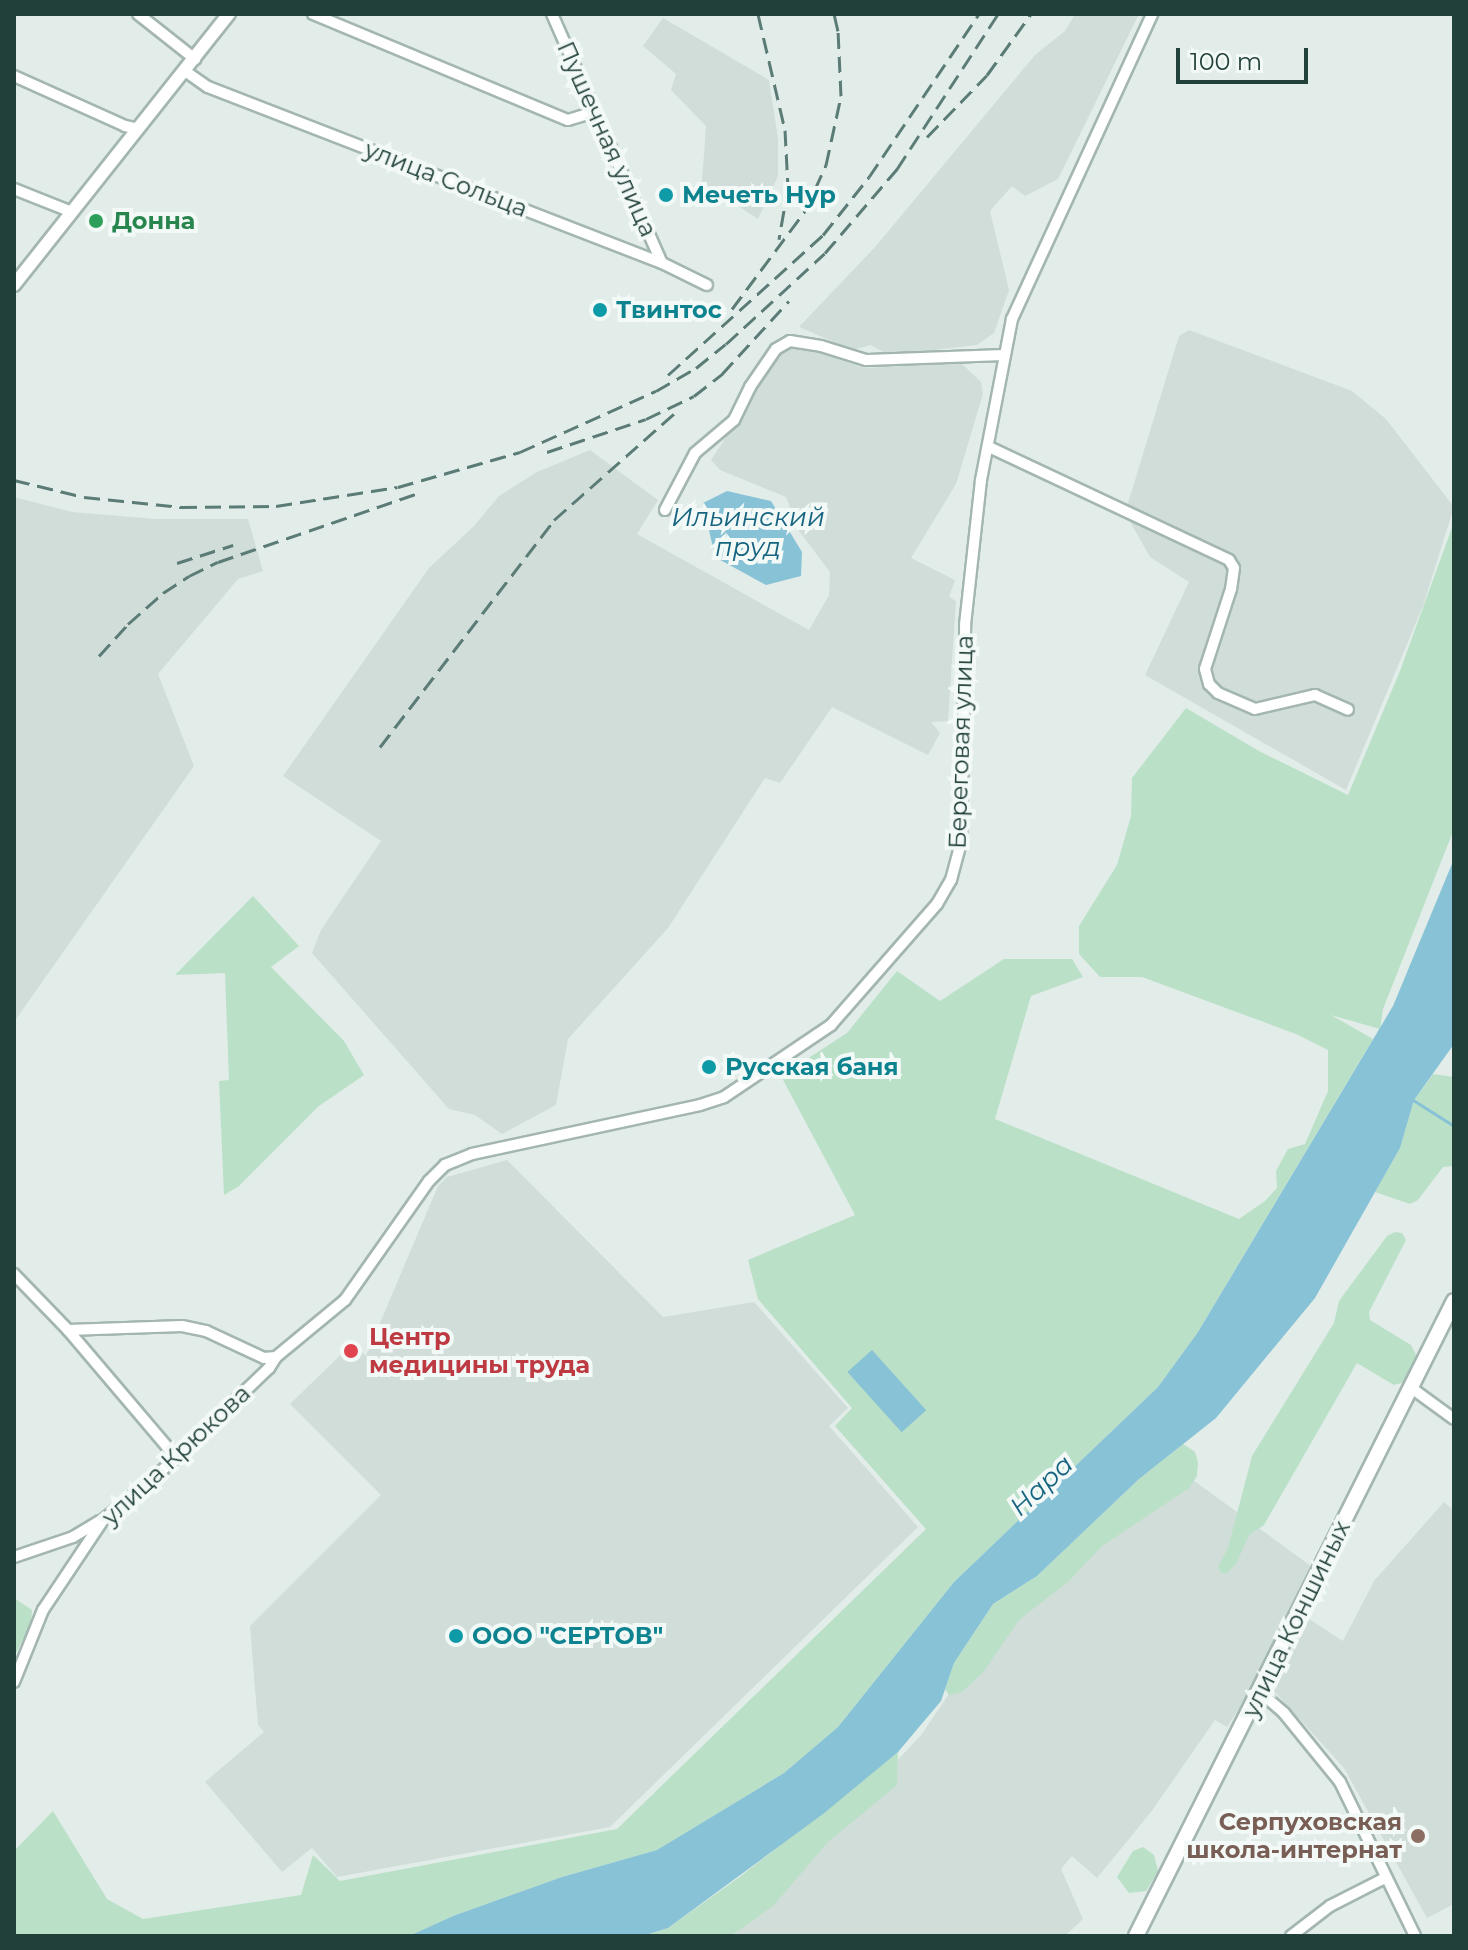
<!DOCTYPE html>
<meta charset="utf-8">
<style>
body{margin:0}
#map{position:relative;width:1468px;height:1950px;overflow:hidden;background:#e2ede9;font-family:Montserrat,sans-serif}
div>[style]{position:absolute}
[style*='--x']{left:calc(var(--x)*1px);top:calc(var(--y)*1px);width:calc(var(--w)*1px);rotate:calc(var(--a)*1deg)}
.built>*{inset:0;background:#d0ddd9}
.green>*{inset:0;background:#bae0c8}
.water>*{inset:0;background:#87c2d6;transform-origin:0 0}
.stream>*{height:3px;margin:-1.5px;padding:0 1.5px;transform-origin:1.5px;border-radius:1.5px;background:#87c2d6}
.roads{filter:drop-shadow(2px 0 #a4b6b1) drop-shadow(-2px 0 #a4b6b1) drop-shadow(0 2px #a4b6b1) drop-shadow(0 -2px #a4b6b1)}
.minor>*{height:10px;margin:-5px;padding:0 5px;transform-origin:5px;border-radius:5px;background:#fff}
.tertiary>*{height:12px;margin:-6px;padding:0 6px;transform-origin:6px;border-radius:6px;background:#fff}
.secondary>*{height:14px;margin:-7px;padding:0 7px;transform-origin:7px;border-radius:7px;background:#fff}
.rail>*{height:3px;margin-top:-1.5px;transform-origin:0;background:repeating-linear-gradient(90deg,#5b7b76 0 16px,transparent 0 24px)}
.dots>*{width:22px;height:22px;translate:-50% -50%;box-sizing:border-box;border:4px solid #f3f9f7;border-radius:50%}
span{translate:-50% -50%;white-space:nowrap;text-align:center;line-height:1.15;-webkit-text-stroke:8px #f3f9f7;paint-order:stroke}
.street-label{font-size:24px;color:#21403a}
.culture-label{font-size:24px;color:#0d838f;font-weight:700}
.left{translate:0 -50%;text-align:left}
.leisure-label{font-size:24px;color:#27864d;font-weight:700}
.health-label{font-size:24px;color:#be3a42;font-weight:700}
.education-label{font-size:24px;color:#785e54;font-weight:700}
.right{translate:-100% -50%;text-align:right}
.water-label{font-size:26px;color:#166480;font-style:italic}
.frame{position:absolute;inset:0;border:16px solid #21403a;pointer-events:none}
.scale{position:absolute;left:1176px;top:48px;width:132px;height:36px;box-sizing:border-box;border:4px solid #21403a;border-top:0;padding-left:10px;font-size:24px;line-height:28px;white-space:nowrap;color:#21403a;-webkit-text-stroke:6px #f3f9f7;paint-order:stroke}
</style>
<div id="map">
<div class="built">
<div style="clip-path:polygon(1075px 14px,1139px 14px,1058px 179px,1025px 196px,1012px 186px,990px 211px,1009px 290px,994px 333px,977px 345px,889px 355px,871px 345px,852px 350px,799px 327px,876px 246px,1035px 55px,1065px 31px)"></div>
<div style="clip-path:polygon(663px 18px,769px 80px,778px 138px,778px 176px,758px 219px,702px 182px,706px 126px,671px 90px,676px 74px,643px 46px)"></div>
<div style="clip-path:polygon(1189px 330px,1352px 391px,1386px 419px,1454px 507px,1423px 606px,1346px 790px,1145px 675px,1189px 582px,1150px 557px,1125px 513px,1179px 336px)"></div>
<div style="clip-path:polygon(792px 344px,864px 368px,961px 363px,981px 382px,983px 394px,956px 484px,911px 558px,955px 580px,949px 597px,956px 601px,948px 721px,931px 722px,940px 733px,928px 755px,832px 707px,780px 783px,765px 778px,668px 928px,568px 1039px,556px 1105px,502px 1134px,475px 1115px,449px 1109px,312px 953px,321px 930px,381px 841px,283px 776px,429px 568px,473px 527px,499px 496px,537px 472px,590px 450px,658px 500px,637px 534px,809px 630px,829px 595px,830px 572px,799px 531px,786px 497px,720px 470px,711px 460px,779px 355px)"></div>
<div style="clip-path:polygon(14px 497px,72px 512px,156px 519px,248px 519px,263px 571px,238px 579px,158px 674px,194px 766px,14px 1022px)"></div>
<div style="clip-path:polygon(507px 1160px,663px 1317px,754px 1302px,848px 1408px,829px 1426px,918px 1527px,610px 1827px,337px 1877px,312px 1848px,282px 1872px,205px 1782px,264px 1732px,258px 1725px,250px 1626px,381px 1495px,290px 1404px,353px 1343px,366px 1356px,438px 1186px,447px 1177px)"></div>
<div style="clip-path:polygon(1171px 1464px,1311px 1566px,1247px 1696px,1227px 1727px,1215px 1720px,1151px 1812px,1097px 1878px,1072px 1856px,1061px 1869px,1083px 1919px,1065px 1936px,733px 1936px,922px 1734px,1002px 1615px)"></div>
<div style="clip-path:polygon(1444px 1502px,1454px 1511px,1454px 1904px,1427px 1918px,1344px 1768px,1274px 1691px,1309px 1619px,1343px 1641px,1374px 1581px)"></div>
</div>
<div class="green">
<div style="clip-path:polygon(1454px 522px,1454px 829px,1383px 1009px,1380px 1029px,1331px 1015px,1373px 1039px,1198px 1332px,1158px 1387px,954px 1582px,838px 1727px,784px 1773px,657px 1850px,562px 1877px,453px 1916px,409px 1936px,14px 1936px,14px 1851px,53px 1811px,107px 1899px,143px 1919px,301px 1895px,313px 1855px,340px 1881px,617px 1829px,926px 1529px,835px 1426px,852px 1408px,758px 1299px,748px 1260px,855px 1215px,781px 1076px,847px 1033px,897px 971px,940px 1001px,1004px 959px,1072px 959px,1083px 977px,1031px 996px,995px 1119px,1239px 1219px,1265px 1201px,1277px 1188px,1276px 1171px,1288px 1149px,1305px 1144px,1328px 1091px,1328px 1050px,1296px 1034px,1142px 977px,1100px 977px,1079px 954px,1079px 926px,1117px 865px,1131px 816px,1132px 778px,1186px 708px,1259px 751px,1348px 795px,1400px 671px)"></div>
<div style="clip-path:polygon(253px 896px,299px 946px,271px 967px,344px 1041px,364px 1075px,319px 1106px,239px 1186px,224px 1195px,219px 1081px,229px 1080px,225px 973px,175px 975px)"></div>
<div style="clip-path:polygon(1433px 1074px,1454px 1077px,1454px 1166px,1443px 1167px,1418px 1200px,1410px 1204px,1375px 1192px,1400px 1148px,1414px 1100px)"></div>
<div style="clip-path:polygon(1395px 1232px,1402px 1233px,1406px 1240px,1369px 1312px,1370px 1320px,1411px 1345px,1416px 1355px,1405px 1382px,1394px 1385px,1357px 1363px,1264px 1525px,1249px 1535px,1236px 1564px,1227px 1573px,1221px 1573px,1218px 1567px,1228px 1548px,1252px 1456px,1334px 1323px,1339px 1301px,1387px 1236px)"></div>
<div style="clip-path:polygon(1183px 1444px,1195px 1452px,1198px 1462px,1197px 1476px,1189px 1488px,1102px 1546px,1069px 1581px,1019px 1620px,984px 1671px,962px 1692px,949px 1695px,945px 1689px,954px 1663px,993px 1604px,1037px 1576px,1139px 1479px)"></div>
<div style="clip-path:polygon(14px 1598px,32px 1610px,31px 1623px,14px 1657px)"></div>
<div style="clip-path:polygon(898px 1752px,897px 1785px,828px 1842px,773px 1906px,731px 1936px,642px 1936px,668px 1928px,741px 1876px)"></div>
<div style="clip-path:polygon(1143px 1847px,1154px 1855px,1158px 1871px,1146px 1891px,1129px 1893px,1117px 1877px,1133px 1851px)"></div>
</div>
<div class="water">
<div style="clip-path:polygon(727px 491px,771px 501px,802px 552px,801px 576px,766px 585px,715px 557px,703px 503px)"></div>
<div style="clip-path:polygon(1454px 859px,1454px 1044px,1414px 1100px,1400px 1148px,1315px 1298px,1216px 1418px,1139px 1479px,1037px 1576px,993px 1604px,954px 1663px,941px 1701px,898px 1752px,823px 1814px,668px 1928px,642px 1936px,409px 1936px,453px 1916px,562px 1877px,657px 1850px,784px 1773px,838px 1727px,954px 1582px,1158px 1387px,1198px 1332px,1393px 1006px)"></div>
<div style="left:872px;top:1350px;width:81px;height:33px;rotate:48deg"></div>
</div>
<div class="stream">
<div style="--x:1413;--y:1100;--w:49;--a:32.4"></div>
</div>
<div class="roads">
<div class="minor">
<div style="--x:138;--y:14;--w:73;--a:38.3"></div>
<div style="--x:313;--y:14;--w:276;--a:22.6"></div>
<div style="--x:568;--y:120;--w:27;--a:-17"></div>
<div style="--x:552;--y:14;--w:272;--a:66.2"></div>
<div style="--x:185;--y:71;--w:28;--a:35"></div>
<div style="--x:208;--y:87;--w:487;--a:21.2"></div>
<div style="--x:662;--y:263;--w:50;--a:26.1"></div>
<div style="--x:14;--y:76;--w:122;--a:24.2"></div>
<div style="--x:125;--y:126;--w:14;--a:12"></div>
<div style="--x:14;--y:189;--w:62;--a:21.6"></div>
<div style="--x:989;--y:447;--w:265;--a:25.2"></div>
<div style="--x:1229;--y:560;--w:9;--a:58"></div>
<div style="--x:1234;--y:568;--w:21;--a:98"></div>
<div style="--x:1231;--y:589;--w:84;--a:108"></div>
<div style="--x:1205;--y:669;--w:16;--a:75"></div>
<div style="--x:1209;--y:684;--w:13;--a:45"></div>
<div style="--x:1218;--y:693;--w:40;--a:23.4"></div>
<div style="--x:1255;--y:709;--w:62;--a:-13.1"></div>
<div style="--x:1315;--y:695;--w:36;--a:24"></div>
<div style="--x:665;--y:510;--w:64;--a:-62.2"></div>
<div style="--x:695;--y:453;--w:51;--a:-40.2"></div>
<div style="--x:734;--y:420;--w:37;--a:-64"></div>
<div style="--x:750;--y:387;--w:46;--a:-55.6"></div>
<div style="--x:776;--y:349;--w:16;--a:-30"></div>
<div style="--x:790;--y:341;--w:31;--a:9"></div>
<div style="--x:821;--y:346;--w:47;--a:17.3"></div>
<div style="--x:866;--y:360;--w:139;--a:-2.1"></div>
<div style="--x:14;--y:1274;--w:78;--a:46"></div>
<div style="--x:68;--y:1330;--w:164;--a:49.7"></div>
<div style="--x:68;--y:1330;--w:114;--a:-2"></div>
<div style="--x:182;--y:1326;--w:25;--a:12"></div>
<div style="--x:206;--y:1331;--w:64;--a:25"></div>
<div style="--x:264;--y:1358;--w:12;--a:-5"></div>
<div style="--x:1410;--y:1387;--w:54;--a:36"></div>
<div style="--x:14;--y:1557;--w:62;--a:-18.7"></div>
<div style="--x:73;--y:1537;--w:31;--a:-31"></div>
<div style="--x:14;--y:1682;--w:78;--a:-68.1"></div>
<div style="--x:43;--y:1610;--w:108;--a:-56.3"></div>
<div style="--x:103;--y:1520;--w:60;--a:-39"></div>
<div style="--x:150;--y:1482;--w:165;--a:-43.8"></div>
<div style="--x:269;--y:1368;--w:13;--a:-58"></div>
<div style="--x:276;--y:1357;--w:89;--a:-39.6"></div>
<div style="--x:345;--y:1300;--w:146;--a:-54.8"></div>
<div style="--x:429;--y:1181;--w:23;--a:-45"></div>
<div style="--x:445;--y:1165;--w:29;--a:-22"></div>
<div style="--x:472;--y:1154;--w:233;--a:-12.1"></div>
<div style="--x:700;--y:1105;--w:25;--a:-18"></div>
<div style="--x:724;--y:1097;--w:129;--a:-33.9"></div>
<div style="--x:831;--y:1025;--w:161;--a:-48.8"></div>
<div style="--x:937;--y:904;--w:28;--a:-60"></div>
<div style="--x:951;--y:880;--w:38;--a:-75"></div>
<div style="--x:961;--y:843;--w:218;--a:-88.9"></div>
<div style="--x:965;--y:625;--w:146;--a:-83.7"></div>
<div style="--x:981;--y:480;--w:164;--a:-79.1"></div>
<div style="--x:1012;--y:319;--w:336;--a:-65.3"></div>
<div style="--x:1260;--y:1692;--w:32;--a:41"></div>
<div style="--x:1284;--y:1713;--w:89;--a:50.9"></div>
<div style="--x:1340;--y:1782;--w:171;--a:64"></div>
<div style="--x:1291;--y:1936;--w:49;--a:-37.6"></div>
<div style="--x:1330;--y:1906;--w:62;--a:-27"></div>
</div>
<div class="tertiary">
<div style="--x:14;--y:285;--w:346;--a:-51.6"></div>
</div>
<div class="secondary">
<div style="--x:1136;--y:1936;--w:710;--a:-63.4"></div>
</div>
</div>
<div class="rail">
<div style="--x:758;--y:14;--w:119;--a:76.9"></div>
<div style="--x:785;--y:130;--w:57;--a:87"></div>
<div style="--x:788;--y:187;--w:53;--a:99.8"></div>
<div style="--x:927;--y:137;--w:86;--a:-45.9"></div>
<div style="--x:987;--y:75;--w:75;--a:-54.2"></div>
<div style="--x:732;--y:309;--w:122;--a:-53.3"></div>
<div style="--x:805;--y:211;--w:51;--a:-65.5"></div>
<div style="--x:826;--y:165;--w:71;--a:-77.7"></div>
<div style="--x:841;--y:96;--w:65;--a:-92.6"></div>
<div style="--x:838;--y:31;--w:17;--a:-103"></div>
<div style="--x:668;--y:375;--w:209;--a:-42.1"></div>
<div style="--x:823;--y:235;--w:74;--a:-51.6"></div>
<div style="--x:869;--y:177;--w:197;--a:-56"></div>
<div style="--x:547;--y:452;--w:104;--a:-18.4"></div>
<div style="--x:646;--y:419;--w:53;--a:-25.6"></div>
<div style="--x:694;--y:396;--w:36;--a:-38"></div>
<div style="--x:722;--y:374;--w:99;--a:-47.5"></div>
<div style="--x:14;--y:480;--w:72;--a:13.7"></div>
<div style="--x:84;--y:497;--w:98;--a:5.9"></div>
<div style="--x:181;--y:507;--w:95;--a:-0.6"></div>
<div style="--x:276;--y:506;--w:123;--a:-8.9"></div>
<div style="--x:398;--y:487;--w:127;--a:-16"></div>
<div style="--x:520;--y:452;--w:149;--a:-24.2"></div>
<div style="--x:656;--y:391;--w:46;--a:-29.9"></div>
<div style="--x:696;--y:368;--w:38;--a:-39"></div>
<div style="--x:726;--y:344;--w:134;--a:-42.6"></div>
<div style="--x:825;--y:253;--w:111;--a:-49.4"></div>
<div style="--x:897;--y:169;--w:185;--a:-56.9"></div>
<div style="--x:177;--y:563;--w:59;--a:-17.8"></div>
<div style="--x:99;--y:656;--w:43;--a:-47.8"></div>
<div style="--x:128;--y:624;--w:47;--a:-41.5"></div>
<div style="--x:163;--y:593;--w:31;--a:-33"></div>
<div style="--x:189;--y:576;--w:32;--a:-26"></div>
<div style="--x:218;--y:562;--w:212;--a:-19"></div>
<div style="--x:380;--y:747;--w:286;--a:-52.5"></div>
<div style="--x:554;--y:520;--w:163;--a:-41.5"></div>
</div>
<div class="dots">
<div style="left:666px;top:195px;background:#0f9aa8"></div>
<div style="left:96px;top:221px;background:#2e9e5b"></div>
<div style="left:600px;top:310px;background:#0f9aa8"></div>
<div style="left:709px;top:1067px;background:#0f9aa8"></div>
<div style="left:351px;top:1351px;background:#e0444e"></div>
<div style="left:456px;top:1636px;background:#0f9aa8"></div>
<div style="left:1418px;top:1836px;background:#8d6e63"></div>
</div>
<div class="street-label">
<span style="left:607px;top:139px;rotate:66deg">Пушечная улица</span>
<span style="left:446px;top:179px;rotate:21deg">улица Сольца</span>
<span style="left:961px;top:742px;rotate:-88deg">Береговая улица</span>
<span style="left:176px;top:1455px;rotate:-43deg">улица Крюкова</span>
<span style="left:1296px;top:1619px;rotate:-64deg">улица Коншиных</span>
</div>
<div class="culture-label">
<span class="left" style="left:682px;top:195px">Мечеть Нур</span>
<span class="left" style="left:616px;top:310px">Твинтос</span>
<span class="left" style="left:725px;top:1067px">Русская баня</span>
<span class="left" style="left:472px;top:1636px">ООО "СЕРТОВ"</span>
</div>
<div class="leisure-label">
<span class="left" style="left:112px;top:221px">Донна</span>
</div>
<div class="health-label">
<span class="left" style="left:369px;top:1351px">Центр<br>медицины труда</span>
</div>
<div class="education-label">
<span class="right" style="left:1402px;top:1836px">Серпуховская<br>школа-интернат</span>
</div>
<div class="water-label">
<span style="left:748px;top:533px">Ильинский<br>пруд</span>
<span style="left:1042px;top:1486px;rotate:-43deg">Нара</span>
</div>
<div class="frame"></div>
<div class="scale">100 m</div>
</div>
